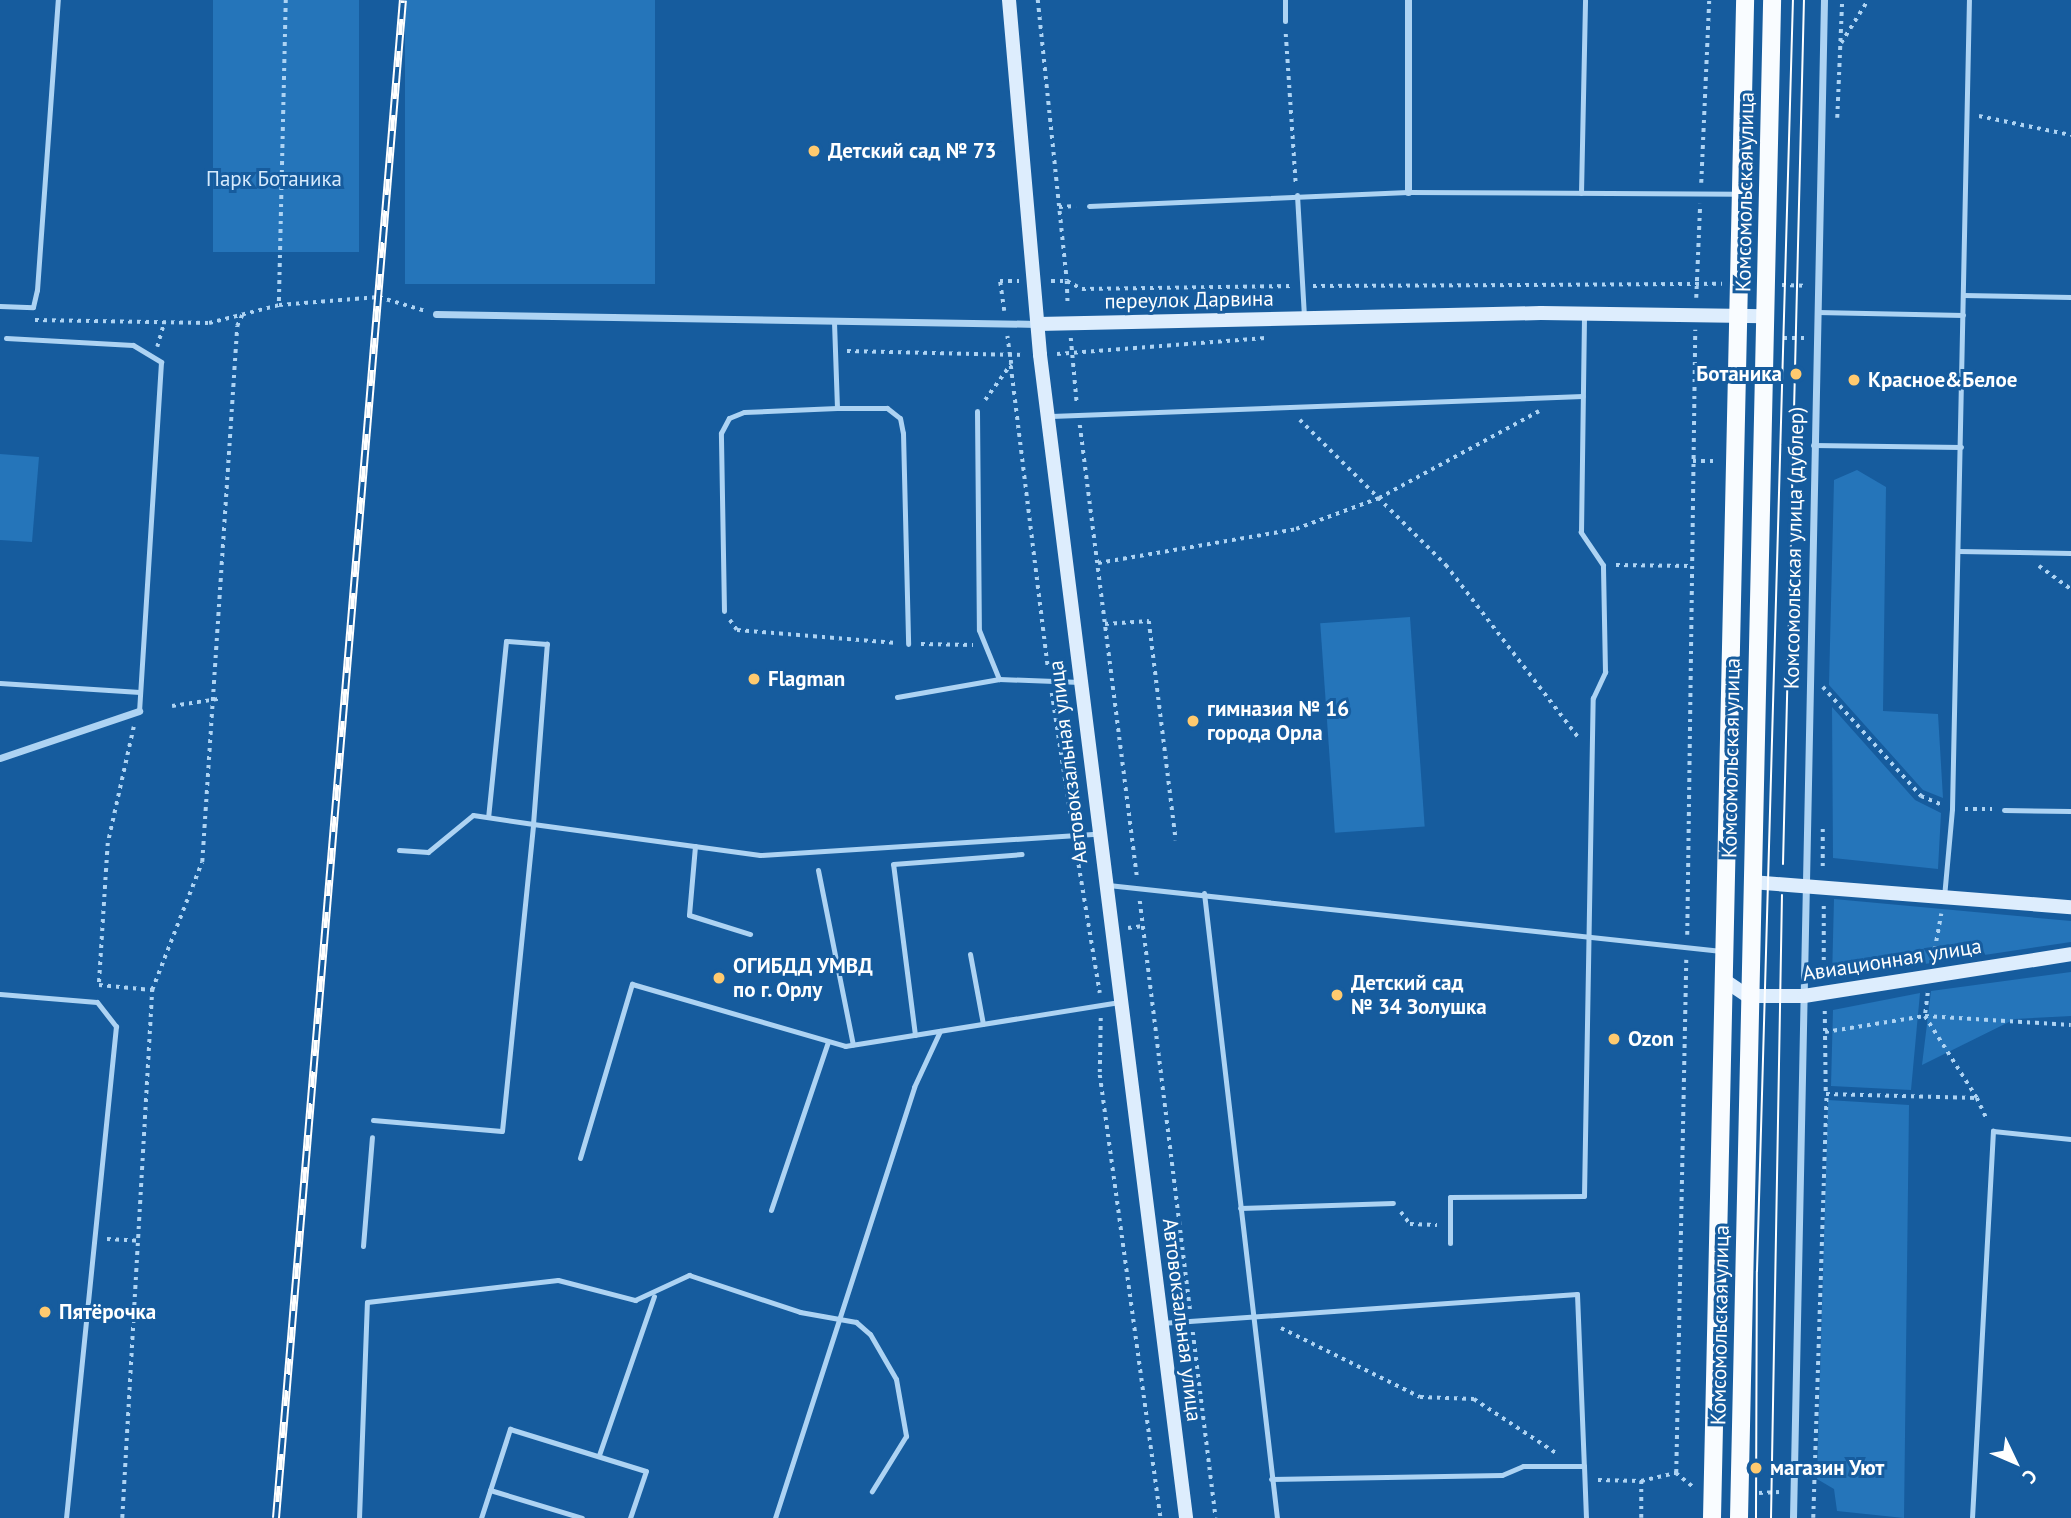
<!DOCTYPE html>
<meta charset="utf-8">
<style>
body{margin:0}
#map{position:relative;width:2071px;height:1518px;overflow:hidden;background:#165c9e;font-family:"PT Sans",sans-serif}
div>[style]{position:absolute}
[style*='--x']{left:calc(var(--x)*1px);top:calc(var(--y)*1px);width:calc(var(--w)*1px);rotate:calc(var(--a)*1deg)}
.green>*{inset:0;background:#2575ba;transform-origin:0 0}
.path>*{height:3.5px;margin-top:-1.75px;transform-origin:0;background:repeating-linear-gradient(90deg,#add3f3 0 3.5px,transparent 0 8.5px)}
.lane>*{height:5px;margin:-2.5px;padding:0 2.5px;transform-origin:2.5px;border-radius:2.5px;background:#add3f3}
.street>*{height:7px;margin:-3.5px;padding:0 3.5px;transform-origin:3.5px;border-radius:3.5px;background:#add3f3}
.secondary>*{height:14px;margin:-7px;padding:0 7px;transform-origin:7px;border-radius:7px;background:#ddedfd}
.primary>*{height:18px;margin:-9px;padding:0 9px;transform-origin:9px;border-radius:9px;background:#f9fcff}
.tram>*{height:2px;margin:-1px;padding:0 1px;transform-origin:1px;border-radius:1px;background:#fff}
.rail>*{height:8px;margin-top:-4px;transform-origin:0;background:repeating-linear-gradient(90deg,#165c9e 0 16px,#fff 0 32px);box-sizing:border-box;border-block:2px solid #fff}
.dots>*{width:19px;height:19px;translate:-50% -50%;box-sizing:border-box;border:4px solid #165c9e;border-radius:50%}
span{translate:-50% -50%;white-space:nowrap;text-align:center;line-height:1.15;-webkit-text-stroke:6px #165c9e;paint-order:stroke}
.poi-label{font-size:21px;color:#fff;font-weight:700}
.left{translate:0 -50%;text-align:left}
.right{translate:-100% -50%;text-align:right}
.park-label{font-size:21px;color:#d5eafd}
.street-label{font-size:21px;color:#fff}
.north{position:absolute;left:1980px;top:1427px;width:70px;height:70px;-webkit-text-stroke:5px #165c9e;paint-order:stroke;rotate:134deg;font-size:19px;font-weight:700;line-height:28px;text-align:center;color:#fff}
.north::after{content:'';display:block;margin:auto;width:24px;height:32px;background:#fff;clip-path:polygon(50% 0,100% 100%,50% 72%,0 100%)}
</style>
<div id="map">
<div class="green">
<div style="left:213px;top:0;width:146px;height:252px"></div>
<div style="left:405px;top:0;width:250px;height:284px"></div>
<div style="clip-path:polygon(0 454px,39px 457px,32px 542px,0 540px)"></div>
<div style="clip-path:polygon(1857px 470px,1886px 487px,1883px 711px,1938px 714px,1943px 798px,1923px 790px,1829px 685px,1834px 480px)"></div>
<div style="left:1410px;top:617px;width:210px;height:90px;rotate:86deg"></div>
<div style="clip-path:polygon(1832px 707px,1915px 800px,1941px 813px,1938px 869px,1833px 858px)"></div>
<div style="clip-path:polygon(1834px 899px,2071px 921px,2071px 942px,1832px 978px)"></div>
<div style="clip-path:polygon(2071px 972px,2071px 1016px,2015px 1019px,1922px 1065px,1931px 991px)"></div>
<div style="clip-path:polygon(1920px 993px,1911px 1090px,1831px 1086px,1833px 1010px)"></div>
<div style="clip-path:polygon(1828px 1100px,1909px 1105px,1904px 1518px,1837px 1511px,1834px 1489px,1817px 1479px)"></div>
</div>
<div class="path">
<div style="--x:286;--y:0;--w:305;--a:91.3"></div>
<div style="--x:279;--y:305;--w:100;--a:-4.6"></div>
<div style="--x:379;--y:297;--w:48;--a:16.9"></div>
<div style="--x:1038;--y:0;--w:282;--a:84.1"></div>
<div style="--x:1067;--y:281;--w:17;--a:28"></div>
<div style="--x:1082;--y:289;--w:209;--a:-0.8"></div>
<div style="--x:1286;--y:34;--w:149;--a:86.2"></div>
<div style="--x:1841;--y:43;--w:51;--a:-57.9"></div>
<div style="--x:1979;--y:116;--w:94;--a:11.7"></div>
<div style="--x:1837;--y:118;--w:118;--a:-87.6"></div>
<div style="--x:1701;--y:183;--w:183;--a:-87.5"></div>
<div style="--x:1059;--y:207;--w:17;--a:-3"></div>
<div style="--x:1051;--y:281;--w:16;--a:0"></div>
<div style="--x:1067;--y:281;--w:25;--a:88"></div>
<div style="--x:1782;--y:285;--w:24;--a:2"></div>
<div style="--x:1313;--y:286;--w:409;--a:-0.3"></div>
<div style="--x:1696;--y:298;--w:94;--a:-87.6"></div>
<div style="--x:1004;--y:311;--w:30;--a:-98"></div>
<div style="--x:1000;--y:281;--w:19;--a:0"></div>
<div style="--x:35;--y:320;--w:174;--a:1"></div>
<div style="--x:209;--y:323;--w:72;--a:-14.4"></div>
<div style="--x:1071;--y:338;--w:66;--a:84.8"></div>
<div style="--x:1784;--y:338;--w:20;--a:0"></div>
<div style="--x:157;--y:347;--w:26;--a:-74"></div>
<div style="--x:847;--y:351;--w:178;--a:1.3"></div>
<div style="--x:1057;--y:354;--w:209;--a:-4.4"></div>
<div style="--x:1011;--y:366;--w:304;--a:83"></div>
<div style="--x:985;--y:400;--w:44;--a:-54.2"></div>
<div style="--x:1011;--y:364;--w:28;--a:-98"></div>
<div style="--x:1300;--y:420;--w:206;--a:44.8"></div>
<div style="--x:1446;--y:565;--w:217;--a:52.5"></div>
<div style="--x:1080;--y:425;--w:455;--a:82.8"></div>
<div style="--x:1693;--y:461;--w:24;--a:0"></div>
<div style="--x:1098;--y:563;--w:201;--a:-9.7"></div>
<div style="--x:1296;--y:529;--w:89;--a:-20.5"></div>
<div style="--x:1379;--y:498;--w:182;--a:-28.5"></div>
<div style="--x:1616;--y:565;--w:75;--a:0.8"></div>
<div style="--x:2039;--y:566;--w:39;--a:36"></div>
<div style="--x:730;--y:620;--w:12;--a:55"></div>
<div style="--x:737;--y:630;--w:160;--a:4.7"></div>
<div style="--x:1105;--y:624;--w:44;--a:-3.9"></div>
<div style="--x:1149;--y:621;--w:221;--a:83"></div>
<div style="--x:921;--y:644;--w:52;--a:1.1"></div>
<div style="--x:1823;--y:687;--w:147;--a:48"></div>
<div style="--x:1921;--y:796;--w:21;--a:23"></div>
<div style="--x:1052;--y:693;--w:132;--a:81.3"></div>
<div style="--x:172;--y:706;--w:47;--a:-8.7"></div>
<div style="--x:134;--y:727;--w:119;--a:102.6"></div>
<div style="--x:108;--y:843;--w:142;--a:93.6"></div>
<div style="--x:99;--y:985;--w:53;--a:5.4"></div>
<div style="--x:1965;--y:809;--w:27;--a:0"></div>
<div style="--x:1823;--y:829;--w:41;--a:90"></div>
<div style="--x:1076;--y:848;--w:147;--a:80.6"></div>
<div style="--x:1140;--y:901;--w:412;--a:83"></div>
<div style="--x:1824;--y:906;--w:69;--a:90"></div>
<div style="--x:1128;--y:928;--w:15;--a:-8"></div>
<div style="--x:1687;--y:935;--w:605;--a:-89.24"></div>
<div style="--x:1933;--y:958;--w:45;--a:-79.7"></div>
<div style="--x:1928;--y:993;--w:23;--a:97"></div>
<div style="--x:1925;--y:1016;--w:97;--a:57.6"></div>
<div style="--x:1825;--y:1011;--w:83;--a:89.3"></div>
<div style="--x:1826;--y:1094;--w:151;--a:1.5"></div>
<div style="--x:1977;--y:1098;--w:23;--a:65"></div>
<div style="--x:1101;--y:1018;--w:57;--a:91"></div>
<div style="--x:1100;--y:1075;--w:447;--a:82.2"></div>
<div style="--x:1825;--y:1032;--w:101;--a:-9.1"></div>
<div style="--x:1925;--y:1016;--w:146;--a:3.5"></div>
<div style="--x:1401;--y:1212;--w:15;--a:53"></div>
<div style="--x:1410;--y:1224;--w:27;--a:2"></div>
<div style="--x:107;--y:1239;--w:33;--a:3"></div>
<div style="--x:1281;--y:1328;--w:155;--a:26.4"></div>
<div style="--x:1420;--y:1397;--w:54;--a:2.1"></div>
<div style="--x:1474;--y:1399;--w:98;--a:33.4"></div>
<div style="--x:1193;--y:1332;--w:187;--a:83"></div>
<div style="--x:1676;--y:1473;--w:22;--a:39"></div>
<div style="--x:1598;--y:1480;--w:43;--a:1.3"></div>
<div style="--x:1759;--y:1493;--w:20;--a:-3"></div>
<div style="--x:122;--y:1518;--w:529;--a:-86.75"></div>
<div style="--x:152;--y:990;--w:137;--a:-68.7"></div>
<div style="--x:202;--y:862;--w:537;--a:-86.26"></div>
<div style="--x:237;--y:326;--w:14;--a:-65"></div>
<div style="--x:1641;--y:1518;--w:37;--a:-90"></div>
<div style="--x:1641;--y:1481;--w:36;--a:-13"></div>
<div style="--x:1676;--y:1473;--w:513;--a:-88.88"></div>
<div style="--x:1813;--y:1518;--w:424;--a:-88.2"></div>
</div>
<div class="lane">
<div style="--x:1285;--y:0;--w:21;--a:90"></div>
<div style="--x:1581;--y:193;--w:193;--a:-88.8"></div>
<div style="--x:1297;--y:195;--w:123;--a:86.7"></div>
<div style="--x:1089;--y:206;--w:319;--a:-2.5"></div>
<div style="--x:1408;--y:192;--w:330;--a:0.3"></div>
<div style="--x:1963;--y:295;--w:108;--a:1.1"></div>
<div style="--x:0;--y:306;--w:33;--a:2"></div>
<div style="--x:33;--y:307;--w:17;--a:-77"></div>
<div style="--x:37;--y:290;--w:291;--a:-85.9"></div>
<div style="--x:1817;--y:312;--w:146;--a:1.2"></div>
<div style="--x:834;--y:322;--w:86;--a:88"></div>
<div style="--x:837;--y:408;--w:50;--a:0"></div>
<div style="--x:887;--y:408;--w:16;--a:38"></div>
<div style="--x:900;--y:418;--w:15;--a:79"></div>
<div style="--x:903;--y:433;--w:211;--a:88.6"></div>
<div style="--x:6;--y:338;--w:127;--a:3.2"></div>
<div style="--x:133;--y:345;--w:33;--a:31"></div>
<div style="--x:161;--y:362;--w:350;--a:93.6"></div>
<div style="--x:977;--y:411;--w:219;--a:89.5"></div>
<div style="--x:979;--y:630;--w:53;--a:67.8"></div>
<div style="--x:999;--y:679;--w:81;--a:2.1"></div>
<div style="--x:1051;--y:416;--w:532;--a:-2.15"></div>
<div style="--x:1813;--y:445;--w:148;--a:0.8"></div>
<div style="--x:1958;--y:551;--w:113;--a:1"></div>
<div style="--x:724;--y:611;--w:178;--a:-91"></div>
<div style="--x:721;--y:433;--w:17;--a:-62"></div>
<div style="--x:729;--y:418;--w:16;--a:-22"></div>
<div style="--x:744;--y:412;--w:93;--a:-2.5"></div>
<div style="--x:0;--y:683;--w:140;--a:3.7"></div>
<div style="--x:897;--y:697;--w:104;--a:-10"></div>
<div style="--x:2004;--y:810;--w:67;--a:0.9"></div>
<div style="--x:695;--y:846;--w:69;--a:95"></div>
<div style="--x:689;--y:915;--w:64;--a:17.3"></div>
<div style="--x:399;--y:850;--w:29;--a:4"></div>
<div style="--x:428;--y:852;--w:58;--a:-39.4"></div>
<div style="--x:473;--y:815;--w:61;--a:8.5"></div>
<div style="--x:533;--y:824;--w:181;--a:-85.6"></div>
<div style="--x:547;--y:644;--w:41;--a:-175.8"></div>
<div style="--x:506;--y:641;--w:177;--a:95.8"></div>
<div style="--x:818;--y:870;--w:178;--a:78.7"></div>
<div style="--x:1108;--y:885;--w:617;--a:6.15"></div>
<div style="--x:1204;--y:893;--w:629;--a:83.34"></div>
<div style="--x:1944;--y:897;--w:88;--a:-84.8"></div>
<div style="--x:1952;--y:809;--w:809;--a:-88.8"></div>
<div style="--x:970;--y:954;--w:71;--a:79.5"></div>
<div style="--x:0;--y:994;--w:97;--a:4.7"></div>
<div style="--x:97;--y:1002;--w:31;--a:52"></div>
<div style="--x:116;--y:1026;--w:495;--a:95.8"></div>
<div style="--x:915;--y:1035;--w:172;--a:-97.3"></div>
<div style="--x:893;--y:864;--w:129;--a:-4.4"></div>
<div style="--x:373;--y:1120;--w:129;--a:4.9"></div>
<div style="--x:502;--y:1131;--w:309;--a:-84.2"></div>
<div style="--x:533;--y:824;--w:229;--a:7.8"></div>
<div style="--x:760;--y:855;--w:337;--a:-3.6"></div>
<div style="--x:580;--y:1158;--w:182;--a:-73.4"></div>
<div style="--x:632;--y:984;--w:222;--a:16.2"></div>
<div style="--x:845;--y:1046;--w:278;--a:-9.1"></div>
<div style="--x:1240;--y:1208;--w:153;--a:-1.9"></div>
<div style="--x:771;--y:1210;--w:177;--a:-71.3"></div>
<div style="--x:1450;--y:1243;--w:46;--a:-90"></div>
<div style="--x:1450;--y:1197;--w:134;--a:-0.4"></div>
<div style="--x:1584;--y:1196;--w:498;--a:-89"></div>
<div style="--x:1593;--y:698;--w:29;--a:-65"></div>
<div style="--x:1605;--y:672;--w:107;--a:-91.1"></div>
<div style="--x:1603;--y:565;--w:40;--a:-124"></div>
<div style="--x:1581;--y:532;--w:218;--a:-89.2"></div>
<div style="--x:363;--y:1246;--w:109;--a:-85.3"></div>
<div style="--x:1161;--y:1323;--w:417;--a:-4"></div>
<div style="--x:1577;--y:1294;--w:172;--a:87.7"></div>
<div style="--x:599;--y:1455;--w:168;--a:-70.9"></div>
<div style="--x:1271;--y:1479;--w:231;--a:-1"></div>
<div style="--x:1502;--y:1475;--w:23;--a:-23"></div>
<div style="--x:1523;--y:1466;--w:61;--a:0"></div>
<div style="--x:1584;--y:1466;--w:52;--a:87.8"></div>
<div style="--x:490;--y:1490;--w:96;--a:16.9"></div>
<div style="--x:359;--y:1518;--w:216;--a:-87.9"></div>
<div style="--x:367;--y:1302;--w:192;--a:-6.6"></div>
<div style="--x:558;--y:1280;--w:80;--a:14.6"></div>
<div style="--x:635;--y:1300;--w:60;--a:-24.8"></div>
<div style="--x:689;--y:1275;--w:117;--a:18.4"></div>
<div style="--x:800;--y:1312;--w:57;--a:10.1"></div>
<div style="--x:856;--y:1322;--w:18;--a:41"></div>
<div style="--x:870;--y:1334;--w:52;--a:60"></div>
<div style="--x:896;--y:1379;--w:58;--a:80"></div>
<div style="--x:906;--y:1436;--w:65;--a:121.7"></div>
<div style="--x:481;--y:1518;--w:94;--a:-72"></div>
<div style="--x:510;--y:1429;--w:142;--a:17.2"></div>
<div style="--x:646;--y:1471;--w:50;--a:108.8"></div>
<div style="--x:775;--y:1518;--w:453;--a:-72.1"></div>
<div style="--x:914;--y:1087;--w:62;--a:-65.1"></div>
<div style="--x:1972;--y:1518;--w:388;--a:-86.9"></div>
<div style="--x:1993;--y:1131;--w:78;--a:5.9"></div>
</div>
<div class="street">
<div style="--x:1408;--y:192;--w:192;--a:-90"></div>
<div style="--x:436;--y:314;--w:601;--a:0.95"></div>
<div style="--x:0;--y:758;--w:147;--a:-18.7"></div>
<div style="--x:1793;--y:1518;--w:1518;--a:-88.83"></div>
</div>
<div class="secondary">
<div style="--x:1009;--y:0;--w:356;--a:85"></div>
<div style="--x:1040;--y:355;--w:1172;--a:82.84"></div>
<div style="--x:1038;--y:324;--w:503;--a:-1.25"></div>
<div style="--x:1541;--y:313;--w:224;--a:0.8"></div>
<div style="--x:1751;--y:882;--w:321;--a:4.5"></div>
<div style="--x:1724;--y:980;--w:29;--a:34"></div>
<div style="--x:1748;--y:996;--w:56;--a:0"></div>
<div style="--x:1804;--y:996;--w:270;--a:-8.9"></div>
</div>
<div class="primary">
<div style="--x:1712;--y:1518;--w:1518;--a:-88.75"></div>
<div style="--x:1739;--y:1518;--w:1518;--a:-88.75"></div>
</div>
<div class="tram">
<div style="--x:1783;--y:864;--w:864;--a:-88.61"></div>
<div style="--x:1756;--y:1518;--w:247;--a:-89.8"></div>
<div style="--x:1757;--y:1271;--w:1272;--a:-88.38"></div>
<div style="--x:1771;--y:1518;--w:623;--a:-88.99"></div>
</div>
<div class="rail">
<div style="--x:276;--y:1518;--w:1523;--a:-85.22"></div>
</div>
<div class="dots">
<div style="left:814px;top:151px;background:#ffca6f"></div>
<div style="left:1796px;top:374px;background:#ffca6f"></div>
<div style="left:1854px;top:380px;background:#ffca6f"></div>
<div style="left:754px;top:679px;background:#ffca6f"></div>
<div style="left:1193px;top:721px;background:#ffca6f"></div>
<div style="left:719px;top:978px;background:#ffca6f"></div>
<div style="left:1337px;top:995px;background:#ffca6f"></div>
<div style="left:1614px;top:1039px;background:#ffca6f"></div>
<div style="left:45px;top:1312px;background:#ffca6f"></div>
<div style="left:1756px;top:1468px;background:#ffca6f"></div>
</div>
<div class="poi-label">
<span class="left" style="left:828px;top:151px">Детский сад № 73</span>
<span class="right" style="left:1782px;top:374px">Ботаника</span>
<span class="left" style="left:1868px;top:380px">Красное&amp;Белое</span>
<span class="left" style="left:768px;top:679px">Flagman</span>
<span class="left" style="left:1207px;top:721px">гимназия № 16<br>города Орла</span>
<span class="left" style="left:733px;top:978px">ОГИБДД УМВД<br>по г. Орлу</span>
<span class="left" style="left:1351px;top:995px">Детский сад<br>№ 34 Золушка</span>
<span class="left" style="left:1628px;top:1039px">Ozon</span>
<span class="left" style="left:59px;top:1312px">Пятёрочка</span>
<span class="left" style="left:1770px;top:1468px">магазин Уют</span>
</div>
<div class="park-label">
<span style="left:274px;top:179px">Парк Ботаника</span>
</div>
<div class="street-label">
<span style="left:1745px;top:192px;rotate:-89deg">Комсомольская улица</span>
<span style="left:1189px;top:300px;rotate:-1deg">переулок Дарвина</span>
<span style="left:1794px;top:548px;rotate:-89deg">Комсомольская улица (дублер)</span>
<span style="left:1731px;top:758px;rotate:-89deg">Комсомольская улица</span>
<span style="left:1068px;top:762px;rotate:-97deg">Автовокзальная улица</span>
<span style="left:1892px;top:960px;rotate:-9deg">Авиационная улица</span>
<span style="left:1182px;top:1320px;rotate:83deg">Автовокзальная улица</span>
<span style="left:1720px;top:1325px;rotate:-89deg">Комсомольская улица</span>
</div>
<div class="north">С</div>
</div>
